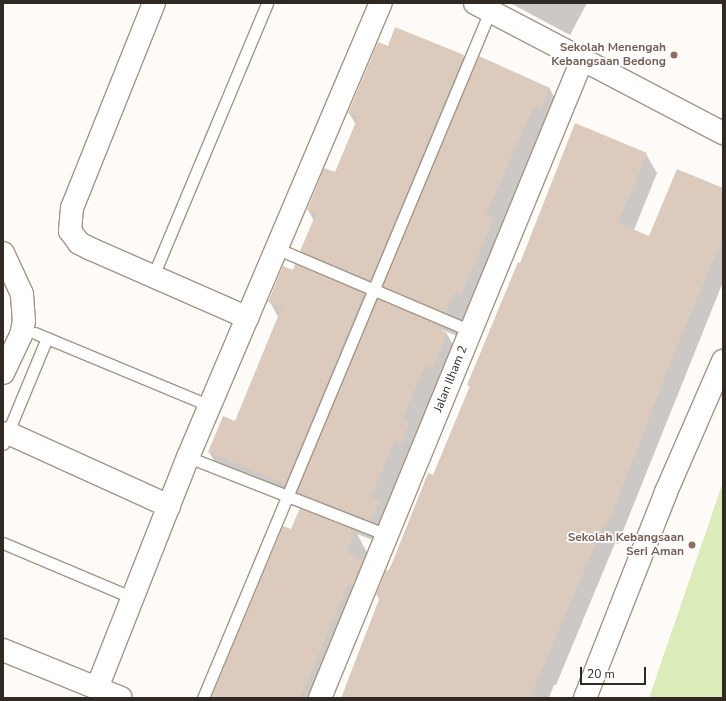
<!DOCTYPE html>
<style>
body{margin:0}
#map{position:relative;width:726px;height:701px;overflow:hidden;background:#fffbf8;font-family:"Nunito Sans",sans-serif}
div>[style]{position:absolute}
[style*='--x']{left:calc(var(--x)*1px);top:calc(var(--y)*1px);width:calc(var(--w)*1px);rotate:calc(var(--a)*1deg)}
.green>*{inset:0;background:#dbebba}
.shadow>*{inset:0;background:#0003}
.building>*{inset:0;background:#dccbbc}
.roads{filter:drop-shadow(1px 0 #a59586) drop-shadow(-1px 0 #a59586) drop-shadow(0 1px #a59586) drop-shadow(0 -1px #a59586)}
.service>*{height:11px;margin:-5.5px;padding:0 5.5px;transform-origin:5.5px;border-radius:5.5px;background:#fff}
.minor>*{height:22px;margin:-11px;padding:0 11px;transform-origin:11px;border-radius:11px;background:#fff}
.dots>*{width:11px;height:11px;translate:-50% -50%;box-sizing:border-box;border:2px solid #fff;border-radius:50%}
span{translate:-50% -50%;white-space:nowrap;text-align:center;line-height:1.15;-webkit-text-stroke:3.5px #fff;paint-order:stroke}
.education-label{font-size:12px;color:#785e54;font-weight:700}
.right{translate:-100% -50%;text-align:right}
.street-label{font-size:12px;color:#312a24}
.frame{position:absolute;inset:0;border:4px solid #312a24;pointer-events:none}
.scale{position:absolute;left:580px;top:667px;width:66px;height:18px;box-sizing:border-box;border:2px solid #312a24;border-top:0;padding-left:5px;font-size:12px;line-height:14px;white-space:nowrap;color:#312a24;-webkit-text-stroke:3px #fff;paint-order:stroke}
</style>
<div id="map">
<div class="green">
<div style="clip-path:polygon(723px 482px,723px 698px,649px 698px)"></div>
</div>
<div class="shadow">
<div style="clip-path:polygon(510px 3px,587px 3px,570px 35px)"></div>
<div style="clip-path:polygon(evenodd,388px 47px,463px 56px,473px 73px,549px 88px,564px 113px,460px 337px,440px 329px,447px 334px,461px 359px,386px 545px,357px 534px,369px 556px,325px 698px,213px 698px,291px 530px,314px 515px,304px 497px,299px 508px,224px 477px,209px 452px,235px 422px,278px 317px,270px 302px,293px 271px,314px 273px,302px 251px,314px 221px,308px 210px,336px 174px,356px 125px,349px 113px,388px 47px,389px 294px,397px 308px,385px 303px,389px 294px,388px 47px,365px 297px,377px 302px,373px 311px,365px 297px)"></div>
<div style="clip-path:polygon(646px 154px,657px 173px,634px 230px,650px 237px,723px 189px,723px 282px,621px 536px,618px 544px,615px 543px,556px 685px,554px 685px,549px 698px,342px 698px,380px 601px,377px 595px,433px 476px,470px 387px,468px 385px,521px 264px)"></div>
</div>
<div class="building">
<div style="clip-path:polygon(395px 27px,464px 55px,370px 280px,300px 251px,316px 214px,307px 210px,324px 168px,335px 172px,358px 117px,348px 113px,378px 42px,388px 46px)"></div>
<div style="clip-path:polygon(479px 56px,550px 88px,541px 109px,534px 106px,486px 215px,494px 219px,461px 295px,455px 292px,445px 313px,383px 286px)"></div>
<div style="clip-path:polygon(575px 123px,647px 153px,618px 223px,649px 236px,677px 169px,723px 188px,723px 237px,675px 351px,611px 516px,607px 525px,604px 524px,530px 698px,341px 698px,380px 597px,376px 595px,386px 570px,389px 571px,428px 473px,433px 475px,455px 422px,470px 386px,467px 385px,518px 262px,520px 263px)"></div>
<div style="clip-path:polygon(295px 264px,364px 293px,285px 484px,208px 452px,223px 416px,235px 421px,282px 307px,268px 302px,283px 266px,293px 270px)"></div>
<div style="clip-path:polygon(377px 299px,440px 325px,438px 329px,447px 333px,433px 369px,425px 366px,402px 420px,409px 423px,401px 445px,394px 442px,371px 496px,380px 500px,371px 521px,305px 495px,298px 489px)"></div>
<div style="clip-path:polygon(300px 508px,355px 530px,346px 552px,363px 560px,353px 586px,348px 584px,300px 698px,211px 698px,283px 526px,291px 529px)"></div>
</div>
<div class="roads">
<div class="service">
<div style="--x:278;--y:249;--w:210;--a:23"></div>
<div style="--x:153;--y:276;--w:296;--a:-67.3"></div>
<div style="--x:35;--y:333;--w:190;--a:22.6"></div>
<div style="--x:3;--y:444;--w:115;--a:-67.5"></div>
<div style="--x:188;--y:457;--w:214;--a:21.4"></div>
<div style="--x:3;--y:543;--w:141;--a:22.9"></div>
<div style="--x:203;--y:698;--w:745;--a:-67.33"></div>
</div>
<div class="minor">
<div style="--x:154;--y:3;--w:221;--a:111.8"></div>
<div style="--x:72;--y:208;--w:23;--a:95"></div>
<div style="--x:70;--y:231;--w:15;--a:53"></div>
<div style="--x:79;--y:243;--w:13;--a:27"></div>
<div style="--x:91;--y:249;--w:171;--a:23.7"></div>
<div style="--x:475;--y:3;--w:280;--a:27.7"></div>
<div style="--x:3;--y:253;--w:45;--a:65.1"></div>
<div style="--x:22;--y:294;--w:27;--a:86"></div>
<div style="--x:24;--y:321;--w:14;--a:102"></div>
<div style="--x:21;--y:335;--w:42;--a:115.3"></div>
<div style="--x:8;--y:433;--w:177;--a:24.4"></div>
<div style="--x:3;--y:650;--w:127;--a:22.1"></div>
<div style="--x:97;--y:688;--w:248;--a:-68.5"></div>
<div style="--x:188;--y:457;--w:493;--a:-67"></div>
<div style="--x:320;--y:698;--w:690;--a:-67.67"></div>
<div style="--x:585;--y:698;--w:221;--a:-68.5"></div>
<div style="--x:666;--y:492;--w:143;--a:-66.5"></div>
</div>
</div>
<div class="dots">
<div style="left:674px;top:55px;background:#8d6e63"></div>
<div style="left:692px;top:545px;background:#8d6e63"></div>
</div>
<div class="education-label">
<span class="right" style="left:666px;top:55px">Sekolah Menengah<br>Kebangsaan Bedong</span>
<span class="right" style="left:684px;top:545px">Sekolah Kebangsaan<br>Seri Aman</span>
</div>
<div class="street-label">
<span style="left:451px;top:379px;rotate:-68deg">Jalan Ilham 2</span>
</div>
<div class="frame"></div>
<div class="scale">20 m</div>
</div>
